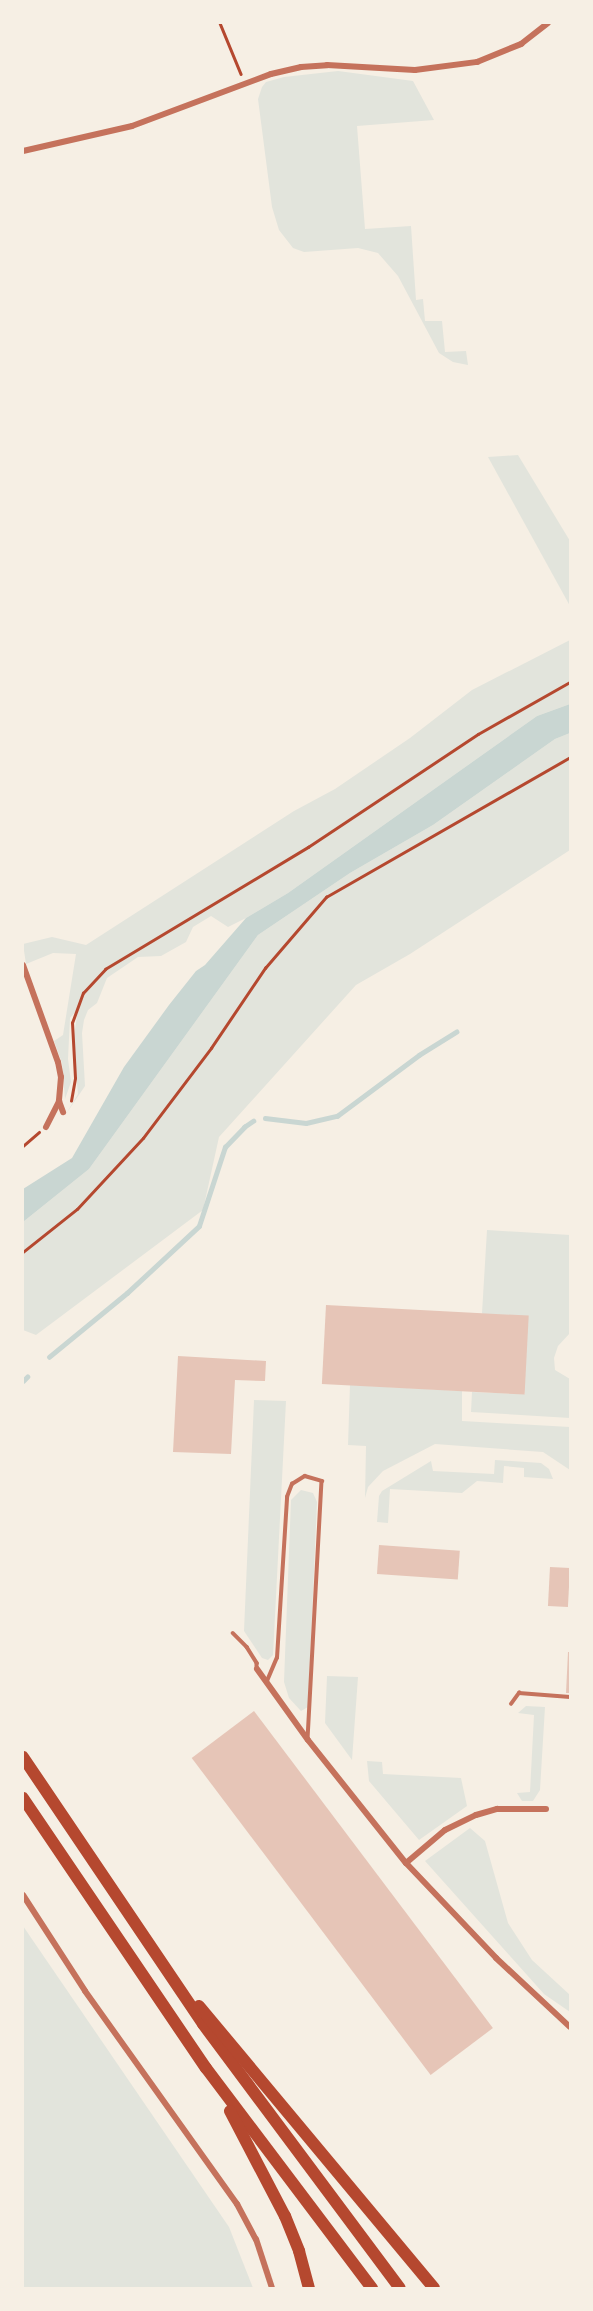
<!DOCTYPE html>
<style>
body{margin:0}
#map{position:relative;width:593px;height:2311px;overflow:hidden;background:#f6efe4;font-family:Signika,sans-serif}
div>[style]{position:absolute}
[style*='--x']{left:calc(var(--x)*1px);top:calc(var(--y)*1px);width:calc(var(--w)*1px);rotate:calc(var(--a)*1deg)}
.green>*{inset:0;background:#e2e4dc}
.water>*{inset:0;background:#c9d6d2}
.stream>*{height:4.5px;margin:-2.25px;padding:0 2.25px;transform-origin:2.25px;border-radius:2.25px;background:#c9d6d2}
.building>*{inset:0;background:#e6c5b7;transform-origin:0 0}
.path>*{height:2.5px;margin:-1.25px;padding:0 1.25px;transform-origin:1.25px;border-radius:1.25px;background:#b5482f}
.service>*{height:3.5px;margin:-1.75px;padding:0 1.75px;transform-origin:1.75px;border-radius:1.75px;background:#c5725c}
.minor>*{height:6px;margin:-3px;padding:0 3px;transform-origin:3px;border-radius:3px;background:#c5725c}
.motorway>*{height:12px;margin:-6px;padding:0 6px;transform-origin:6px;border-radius:6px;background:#b5482f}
span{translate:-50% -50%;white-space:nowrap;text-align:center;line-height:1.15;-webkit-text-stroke:5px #f6efe4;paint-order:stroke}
.frame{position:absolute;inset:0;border:24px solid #f6efe4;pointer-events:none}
</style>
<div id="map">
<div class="green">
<div style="clip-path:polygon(338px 71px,413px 81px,434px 120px,357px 126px,365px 229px,411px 226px,416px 300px,423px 299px,425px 321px,442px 321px,445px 352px,466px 351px,468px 365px,453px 362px,439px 353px,398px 276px,378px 253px,358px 248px,304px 252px,293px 248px,279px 230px,272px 207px,258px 99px,262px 87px,266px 82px,284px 77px)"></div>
<div style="clip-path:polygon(518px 455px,570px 541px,570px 606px,488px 457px)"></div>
<div style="clip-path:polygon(570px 640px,570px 704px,537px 716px,288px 893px,246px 918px,228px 927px,211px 916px,193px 927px,186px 942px,161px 956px,138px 957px,107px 978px,97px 1003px,88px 1010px,84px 1020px,82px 1033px,85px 1086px,66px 1114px,78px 1094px,73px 1043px,78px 1009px,70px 1018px,68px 1059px,71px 1082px,65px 1099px,62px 1063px,54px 1041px,63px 1035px,76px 954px,53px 953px,26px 964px,23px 944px,52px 937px,86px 945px,294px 811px,335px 789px,410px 738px,472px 690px)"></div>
<div style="clip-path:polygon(570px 733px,570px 850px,410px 954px,356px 985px,219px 1137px,203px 1210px,36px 1335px,23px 1330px,23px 1222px,89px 1169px,258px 935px,350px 873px,433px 825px,555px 739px)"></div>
<div style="clip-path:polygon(487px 1230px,570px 1235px,570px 1333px,558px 1346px,554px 1358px,555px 1370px,570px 1379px,570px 1418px,471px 1412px,472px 1392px,525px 1394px,482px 1313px)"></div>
<div style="clip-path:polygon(350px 1385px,462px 1391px,462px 1421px,570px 1427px,570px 1470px,543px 1452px,435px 1444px,383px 1471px,368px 1487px,365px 1498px,366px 1446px,348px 1445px)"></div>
<div style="clip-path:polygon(254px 1400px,286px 1401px,273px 1655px,268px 1660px,262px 1658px,244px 1631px)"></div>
<div style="clip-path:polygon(495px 1460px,541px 1463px,549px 1469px,553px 1479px,524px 1477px,524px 1468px,504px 1466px,503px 1483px,477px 1481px,462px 1493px,390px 1489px,388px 1523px,377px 1522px,379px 1496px,382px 1491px,431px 1461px,433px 1471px,494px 1474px)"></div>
<div style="clip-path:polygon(301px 1490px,313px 1493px,317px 1502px,308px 1707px,301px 1711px,289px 1698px,284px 1682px,291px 1500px)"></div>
<div style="clip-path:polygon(327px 1676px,358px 1677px,352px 1760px,325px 1723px)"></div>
<div style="clip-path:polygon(526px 1706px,545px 1707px,540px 1790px,533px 1801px,522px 1801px,517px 1793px,530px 1792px,534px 1715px,518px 1713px)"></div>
<div style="clip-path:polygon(367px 1761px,382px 1762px,383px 1774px,461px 1778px,467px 1806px,419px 1840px,369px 1781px)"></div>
<div style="clip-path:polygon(470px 1828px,485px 1841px,508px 1923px,532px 1960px,570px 1995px,570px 2012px,544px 1994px,425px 1861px)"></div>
<div style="clip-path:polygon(23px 1926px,229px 2227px,253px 2288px,23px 2288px)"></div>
</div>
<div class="water">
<div style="clip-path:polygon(570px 704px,570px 733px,555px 739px,433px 825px,350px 873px,258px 935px,89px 1169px,23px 1222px,23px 1189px,72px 1158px,124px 1067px,169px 1005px,196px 971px,205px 965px,246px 918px,288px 893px,537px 716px)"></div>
</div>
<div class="stream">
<div style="--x:265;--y:1118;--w:41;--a:7"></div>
<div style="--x:306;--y:1123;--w:32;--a:-13"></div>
<div style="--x:337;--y:1116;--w:102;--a:-36.6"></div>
<div style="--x:419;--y:1055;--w:44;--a:-31.9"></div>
<div style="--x:49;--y:1357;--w:101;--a:-39.4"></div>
<div style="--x:127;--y:1293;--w:98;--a:-42.9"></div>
<div style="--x:199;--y:1226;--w:83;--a:-71.8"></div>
<div style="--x:225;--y:1147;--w:28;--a:-46"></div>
<div style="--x:244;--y:1127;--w:11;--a:-34"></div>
<div style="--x:23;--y:1381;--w:6;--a:-45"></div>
</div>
<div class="building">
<div style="left:326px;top:1305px;width:203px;height:79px;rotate:3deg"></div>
<div style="clip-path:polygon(178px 1356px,266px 1361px,265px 1381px,235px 1380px,231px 1454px,173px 1452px)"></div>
<div style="left:379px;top:1545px;width:81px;height:29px;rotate:4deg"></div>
<div style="left:550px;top:1567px;width:20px;height:39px;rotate:3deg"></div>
<div style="clip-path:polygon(568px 1652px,570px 1652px,570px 1693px,566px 1693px)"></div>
<div style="left:254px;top:1711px;width:397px;height:78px;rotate:53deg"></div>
</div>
<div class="path">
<div style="--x:220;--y:23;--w:55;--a:67.6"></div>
<div style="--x:71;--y:1101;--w:23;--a:-80"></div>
<div style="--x:75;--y:1078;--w:55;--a:-93.1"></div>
<div style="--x:72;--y:1023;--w:32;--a:-70"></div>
<div style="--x:83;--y:993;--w:33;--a:-47"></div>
<div style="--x:105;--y:969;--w:237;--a:-31"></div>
<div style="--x:308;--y:847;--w:204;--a:-33.6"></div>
<div style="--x:478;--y:734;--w:106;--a:-29.5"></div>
<div style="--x:23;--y:1146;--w:21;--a:-41"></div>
<div style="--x:23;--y:1252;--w:69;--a:-38.5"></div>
<div style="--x:77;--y:1209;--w:97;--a:-47.1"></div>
<div style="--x:143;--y:1138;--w:113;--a:-52.9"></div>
<div style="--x:211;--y:1048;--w:97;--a:-56"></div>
<div style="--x:265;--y:968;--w:94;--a:-49.3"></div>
<div style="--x:326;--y:897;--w:281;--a:-29.8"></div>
</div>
<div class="service">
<div style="--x:233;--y:1633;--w:20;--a:45"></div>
<div style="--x:247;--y:1647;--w:19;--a:58"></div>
<div style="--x:257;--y:1663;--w:6;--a:90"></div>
<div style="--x:267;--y:1681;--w:25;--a:-67"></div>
<div style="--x:277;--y:1658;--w:161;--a:-86.4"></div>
<div style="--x:287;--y:1497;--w:14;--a:-69"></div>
<div style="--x:292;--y:1484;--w:15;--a:-32"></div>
<div style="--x:305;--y:1476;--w:18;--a:16"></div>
<div style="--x:322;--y:1481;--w:256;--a:93.1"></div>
<div style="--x:511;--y:1704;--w:14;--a:-54"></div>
<div style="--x:519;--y:1693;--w:51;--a:4.5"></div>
</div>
<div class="minor">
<div style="--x:23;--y:151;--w:112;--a:-12.9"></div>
<div style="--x:132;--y:126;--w:148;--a:-20.5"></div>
<div style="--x:271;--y:74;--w:31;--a:-13"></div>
<div style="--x:301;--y:67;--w:26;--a:-4"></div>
<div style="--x:327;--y:65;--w:88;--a:3.3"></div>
<div style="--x:415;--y:70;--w:63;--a:-7.4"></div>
<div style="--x:477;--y:62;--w:48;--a:-22.2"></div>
<div style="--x:521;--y:44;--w:34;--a:-38"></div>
<div style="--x:23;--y:965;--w:103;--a:70.2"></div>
<div style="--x:58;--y:1062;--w:15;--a:79"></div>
<div style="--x:61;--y:1077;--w:24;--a:95"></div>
<div style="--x:59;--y:1101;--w:12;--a:70"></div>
<div style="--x:46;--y:1127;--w:29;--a:-63"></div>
<div style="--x:257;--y:1669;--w:87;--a:54.3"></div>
<div style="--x:308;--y:1740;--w:157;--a:51.5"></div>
<div style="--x:406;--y:1863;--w:131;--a:46.5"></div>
<div style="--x:496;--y:1958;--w:101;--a:43"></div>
<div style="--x:406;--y:1863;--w:51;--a:-40.2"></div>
<div style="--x:445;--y:1830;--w:34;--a:-26"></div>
<div style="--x:476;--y:1815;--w:22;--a:-16"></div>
<div style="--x:497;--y:1809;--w:49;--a:0"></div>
<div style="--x:23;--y:1895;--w:114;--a:57.1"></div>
<div style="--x:85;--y:1991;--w:262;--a:54.5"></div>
<div style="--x:237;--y:2204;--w:40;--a:62"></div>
<div style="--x:256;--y:2239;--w:52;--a:71.9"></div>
</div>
<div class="motorway">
<div style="--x:23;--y:1757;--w:322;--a:56"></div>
<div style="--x:203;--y:2024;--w:329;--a:53.3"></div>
<div style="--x:23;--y:1798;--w:326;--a:55.9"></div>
<div style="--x:206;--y:2068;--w:276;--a:53"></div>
<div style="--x:199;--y:2006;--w:367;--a:50.2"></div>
<div style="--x:230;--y:2111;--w:119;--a:62.4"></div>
<div style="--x:285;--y:2216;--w:38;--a:68"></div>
<div style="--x:299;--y:2251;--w:38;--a:75"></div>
</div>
<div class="frame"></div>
</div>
